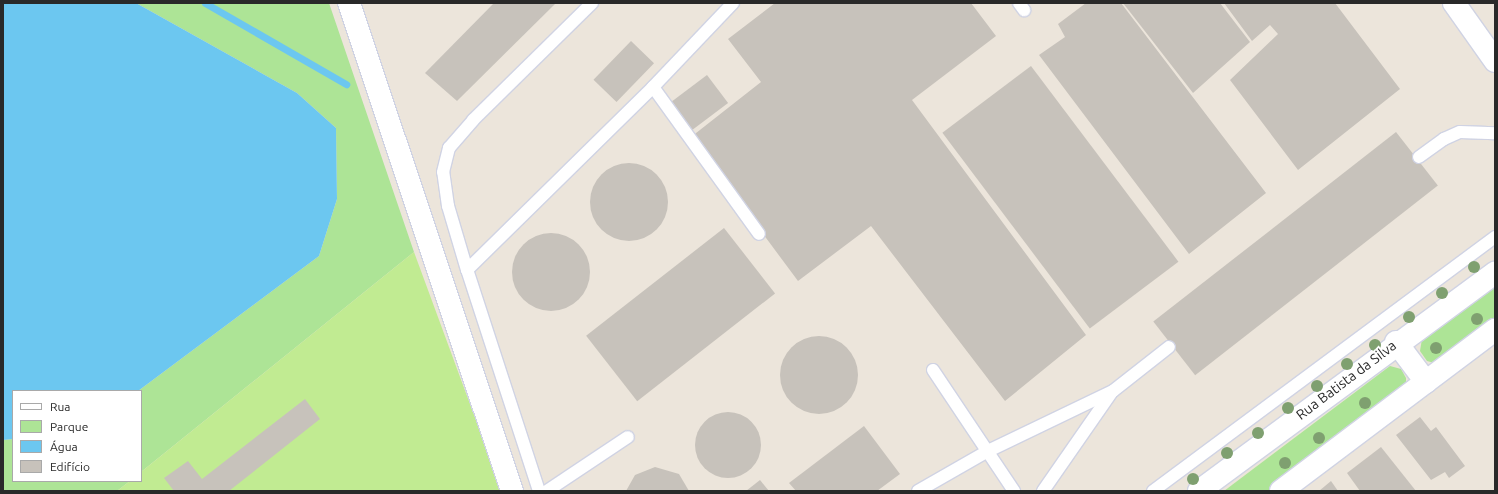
<!DOCTYPE html>
<meta charset="utf-8">
<style>
body{margin:0}
#map{position:relative;width:1498px;height:494px;overflow:hidden;background:#ece5db;font-family:Ubuntu,sans-serif}
div>[style]{position:absolute}
[style*='--x']{left:calc(var(--x)*1px);top:calc(var(--y)*1px);width:calc(var(--w)*1px);rotate:calc(var(--a)*1deg)}
.green>*{inset:0;background:#ade496}
.pitch>*{inset:0;background:#c1eb92}
.water>*{inset:0;background:#6cc7f0}
.stream>*{height:7px;margin:-3.5px;padding:0 3.5px;transform-origin:3.5px;border-radius:3.5px;background:#6cc7f0}
.building>*{inset:0;background:#c7c2bb;transform-origin:0 0}
.round{border-radius:50%}
.roads{filter:drop-shadow(1px 0 #d0d3e3) drop-shadow(-1px 0 #d0d3e3) drop-shadow(0 1px #d0d3e3) drop-shadow(0 -1px #d0d3e3)}
.lane>*{height:12px;margin:-6px;padding:0 6px;transform-origin:6px;border-radius:6px;background:#fff}
.street>*{height:22px;margin:-11px;padding:0 11px;transform-origin:11px;border-radius:11px;background:#fff}
.secondary>*{height:22px;margin:-11px;padding:0 11px;transform-origin:11px;border-radius:11px;background:#fff}
.trees>*{width:12px;height:12px;margin:-6px;border-radius:50%;background:#7fa070}
span{translate:-50% -50%;white-space:nowrap;text-align:center;line-height:1.15;-webkit-text-stroke:3.5px #fff;paint-order:stroke}
.street-label{font-size:14px;color:#292929}
.frame{position:absolute;inset:0;border:4px solid #292929;pointer-events:none}
.legend{position:absolute;left:12px;top:390px;width:130px;height:92px;box-sizing:border-box;background:#fff;border:1px solid #a9a9a9;margin:0;padding:5px 7px;list-style:none;font-size:12px;color:#292929}
.legend li{display:flex;align-items:center;gap:8px;height:20px}
.legend b{width:20px;border:1px solid #a9a9a9}
</style>
<div id="map">
<div class="green">
<div style="clip-path:polygon(136px 3px,329px 3px,414px 252px,141px 472px,141px 391px,138px 391px,319px 256px,337px 199px,336px 128px,297px 93px)"></div>
<div style="clip-path:polygon(1495px 286px,1495px 322px,1438px 364px,1427px 361px,1420px 351px,1422px 339px)"></div>
<div style="clip-path:polygon(1390px 366px,1401px 369px,1406px 378px,1406px 389px,1270px 491px,1224px 491px)"></div>
<div style="clip-path:polygon(13px 439px,13px 481px,130px 481px,117px 491px,3px 491px,3px 440px)"></div>
</div>
<div class="pitch">
<div style="clip-path:polygon(414px 252px,502px 491px,117px 491px,130px 481px,141px 481px,141px 472px)"></div>
</div>
<div class="water">
<div style="clip-path:polygon(3px 3px,136px 3px,297px 93px,336px 128px,337px 199px,319px 256px,138px 391px,13px 391px,13px 439px,3px 440px)"></div>
</div>
<div class="stream">
<div style="--x:205;--y:3;--w:163;--a:29.9"></div>
</div>
<div class="building">
<div style="clip-path:polygon(494px 3px,556px 3px,457px 101px,425px 73px)"></div>
<div style="clip-path:polygon(775px 3px,971px 3px,996px 36px,912px 100px,1086px 335px,1005px 401px,871px 226px,798px 281px,691px 137px,761px 82px,728px 39px)"></div>
<div style="clip-path:polygon(1086px 3px,1121px 3px,1266px 193px,1189px 254px,1039px 55px,1065px 37px,1058px 24px)"></div>
<div style="clip-path:polygon(1123px 3px,1220px 3px,1250px 42px,1193px 93px)"></div>
<div style="clip-path:polygon(1224px 3px,1335px 3px,1400px 89px,1298px 170px,1230px 80px,1278px 34px,1270px 25px,1252px 41px)"></div>
<div style="left:631px;top:41px;width:32px;height:54px;rotate:44deg"></div>
<div style="left:1031px;top:66px;width:245px;height:111px;rotate:53deg"></div>
<div style="left:707px;top:75px;width:35px;height:47px;rotate:53deg"></div>
<div style="left:1396px;top:132px;width:68px;height:308px;rotate:52deg"></div>
<div class="round" style="left:590px;top:163px;width:78px;height:78px"></div>
<div style="left:724px;top:228px;width:83px;height:175px;rotate:52deg"></div>
<div class="round" style="left:512px;top:233px;width:78px;height:78px"></div>
<div class="round" style="left:780px;top:336px;width:78px;height:78px"></div>
<div style="clip-path:polygon(305px 399px,320px 419px,229px 491px,174px 491px,164px 478px,188px 461px,202px 479px)"></div>
<div class="round" style="left:695px;top:412px;width:66px;height:66px"></div>
<div style="clip-path:polygon(1420px 417px,1431px 431px,1436px 427px,1465px 466px,1449px 478px,1445px 472px,1431px 480px,1396px 435px)"></div>
<div style="clip-path:polygon(864px 426px,900px 474px,877px 491px,796px 491px,789px 483px)"></div>
<div style="clip-path:polygon(1381px 447px,1416px 491px,1360px 491px,1347px 473px)"></div>
<div style="clip-path:polygon(655px 467px,679px 474px,689px 491px,626px 491px,635px 475px)"></div>
<div style="clip-path:polygon(760px 480px,769px 491px,746px 491px)"></div>
<div style="clip-path:polygon(1331px 481px,1338px 491px,1319px 491px)"></div>
</div>
<div class="roads">
<div class="lane">
<div style="--x:1019;--y:3;--w:9;--a:54"></div>
<div style="--x:653;--y:87;--w:181;--a:54.2"></div>
<div style="--x:1419;--y:157;--w:31;--a:-36"></div>
<div style="--x:1444;--y:139;--w:17;--a:-24"></div>
<div style="--x:1460;--y:132;--w:35;--a:2"></div>
<div style="--x:467;--y:270;--w:261;--a:-44.5"></div>
<div style="--x:653;--y:87;--w:116;--a:-46.4"></div>
<div style="--x:933;--y:370;--w:146;--a:56.2"></div>
<div style="--x:539;--y:491;--w:232;--a:-108"></div>
<div style="--x:467;--y:270;--w:67;--a:-106.5"></div>
<div style="--x:448;--y:206;--w:34;--a:-98"></div>
<div style="--x:443;--y:172;--w:25;--a:-76"></div>
<div style="--x:449;--y:148;--w:37;--a:-49"></div>
<div style="--x:473;--y:120;--w:167;--a:-44.5"></div>
<div style="--x:547;--y:491;--w:97;--a:-33.7"></div>
<div style="--x:918;--y:491;--w:78;--a:-29.8"></div>
<div style="--x:986;--y:452;--w:141;--a:-25.7"></div>
<div style="--x:1113;--y:391;--w:71;--a:-38.2"></div>
<div style="--x:1043;--y:491;--w:119;--a:-55.2"></div>
<div style="--x:1153;--y:491;--w:426;--a:-36.6"></div>
</div>
<div class="street">
<div style="--x:349;--y:3;--w:515;--a:71.53"></div>
<div style="--x:1454;--y:3;--w:71;--a:54.7"></div>
<div style="--x:1396;--y:342;--w:50;--a:53.1"></div>
<div style="--x:1281;--y:491;--w:268;--a:-37"></div>
</div>
<div class="secondary">
<div style="--x:1199;--y:491;--w:368;--a:-36.4"></div>
</div>
</div>
<div class="trees">
<div style="left:1474px;top:267px"></div>
<div style="left:1442px;top:293px"></div>
<div style="left:1409px;top:317px"></div>
<div style="left:1477px;top:319px"></div>
<div style="left:1375px;top:345px"></div>
<div style="left:1436px;top:348px"></div>
<div style="left:1347px;top:364px"></div>
<div style="left:1317px;top:386px"></div>
<div style="left:1365px;top:403px"></div>
<div style="left:1288px;top:408px"></div>
<div style="left:1258px;top:433px"></div>
<div style="left:1319px;top:438px"></div>
<div style="left:1227px;top:453px"></div>
<div style="left:1285px;top:463px"></div>
<div style="left:1193px;top:479px"></div>
</div>
<div class="street-label">
<span style="left:1346px;top:380px;rotate:-37deg">Rua Batista da Silva</span>
</div>
<div class="frame"></div>
<ul class="legend">
<li><b style="height:5px;background:#fff"></b>Rua</li>
<li><b style="height:11px;background:#ade496"></b>Parque</li>
<li><b style="height:11px;background:#6cc7f0"></b>Água</li>
<li><b style="height:11px;background:#c7c2bb"></b>Edifício</li>
</ul>
</div>
